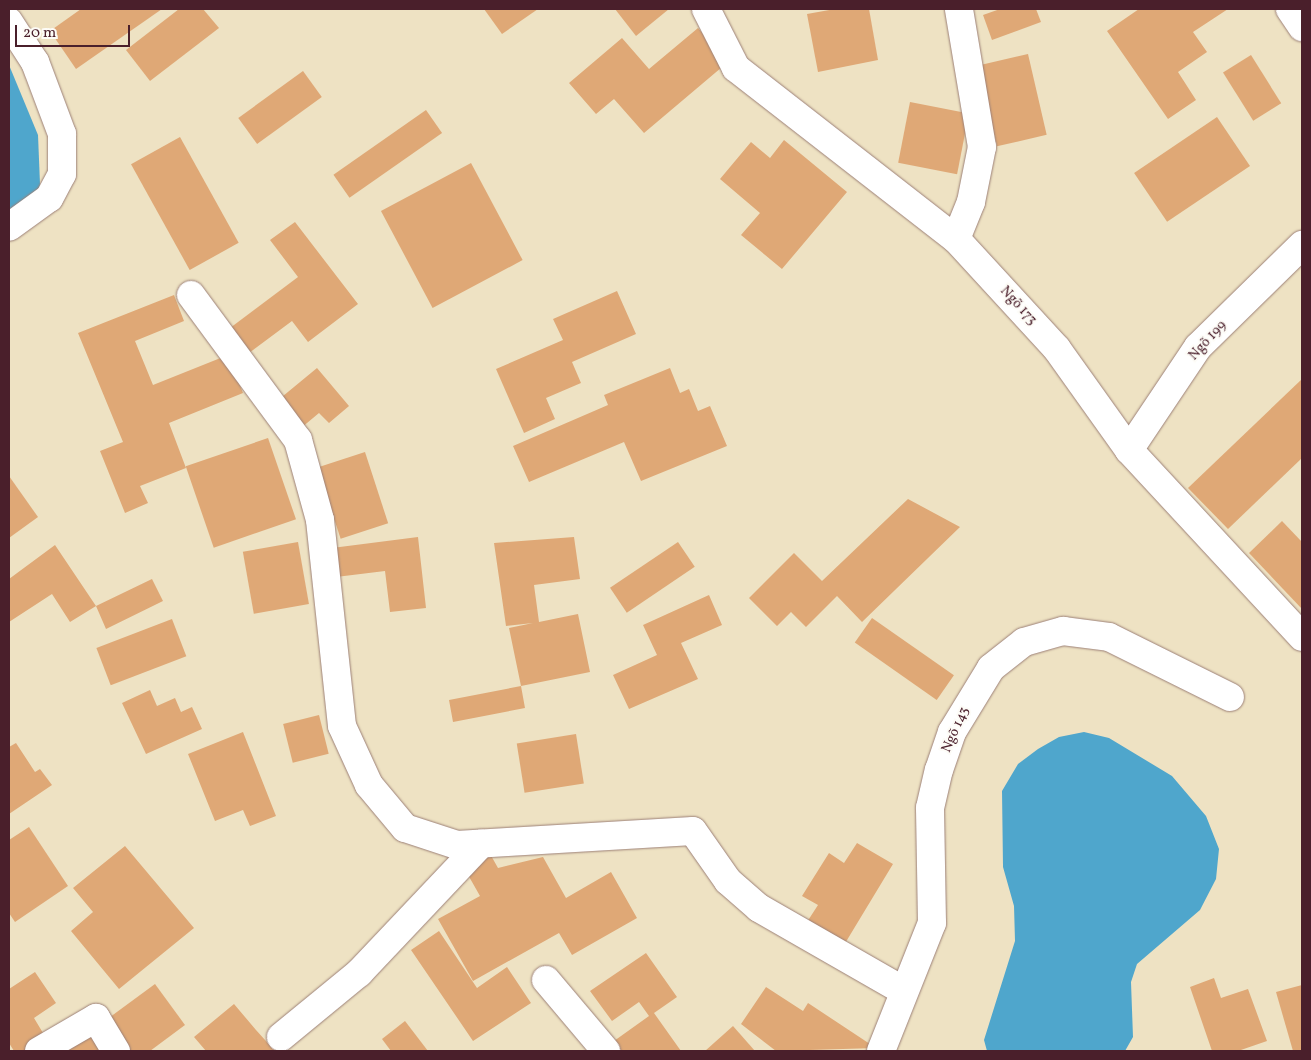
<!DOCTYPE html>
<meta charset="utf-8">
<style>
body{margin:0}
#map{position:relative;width:1311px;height:1060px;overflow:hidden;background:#eee2c3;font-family:Vollkorn,serif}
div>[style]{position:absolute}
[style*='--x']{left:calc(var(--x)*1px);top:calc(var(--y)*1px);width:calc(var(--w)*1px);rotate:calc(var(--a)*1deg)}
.water>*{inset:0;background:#4fa6cc}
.building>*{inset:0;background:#dfa876;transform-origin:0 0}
.roads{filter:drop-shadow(0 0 1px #9c8077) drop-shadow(0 0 1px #9c8077)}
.street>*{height:28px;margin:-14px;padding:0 14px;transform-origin:14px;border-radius:14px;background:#fff}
span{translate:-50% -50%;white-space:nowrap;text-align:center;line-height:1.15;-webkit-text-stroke:4px #fdfcf7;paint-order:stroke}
.street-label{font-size:14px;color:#4a1f2b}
.frame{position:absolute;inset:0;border:10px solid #4a1f2b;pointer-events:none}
.scale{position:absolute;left:15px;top:25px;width:115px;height:22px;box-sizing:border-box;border:2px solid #4a1f2b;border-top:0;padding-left:6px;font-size:15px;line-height:18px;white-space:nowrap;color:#4a1f2b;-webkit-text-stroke:4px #fdfcf7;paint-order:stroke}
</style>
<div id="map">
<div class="water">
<div style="clip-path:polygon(9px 65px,38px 135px,40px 184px,38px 195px,9px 213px)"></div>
<div style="clip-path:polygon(1084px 732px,1109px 738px,1172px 776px,1206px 816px,1219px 849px,1216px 879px,1200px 910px,1137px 964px,1131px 982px,1133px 1037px,1125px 1051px,987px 1051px,984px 1040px,1015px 941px,1014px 906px,1003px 867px,1002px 791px,1018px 764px,1038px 749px,1059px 737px)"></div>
</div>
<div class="building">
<div style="clip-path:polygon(81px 9px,162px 9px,76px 69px,50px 31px)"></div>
<div style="clip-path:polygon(179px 9px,203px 9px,219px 28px,150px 81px,126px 50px)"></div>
<div style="clip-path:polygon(484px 9px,538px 9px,502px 34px)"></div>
<div style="clip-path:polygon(615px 9px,669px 9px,636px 36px)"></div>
<div style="clip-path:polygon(835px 9px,869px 9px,878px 60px,818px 72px,807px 14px)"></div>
<div style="clip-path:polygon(1000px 9px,1036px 9px,1041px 22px,992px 40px,983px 15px)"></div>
<div style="clip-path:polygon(1139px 9px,1228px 9px,1193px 32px,1207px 52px,1178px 72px,1196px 100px,1168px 119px,1107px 31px)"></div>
<div style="clip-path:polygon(698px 28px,728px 62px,644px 133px,614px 99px,596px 114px,569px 83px,622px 38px,649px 69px)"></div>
<div style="left:1028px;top:54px;width:83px;height:51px;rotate:77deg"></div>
<div style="left:1251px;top:55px;width:57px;height:33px;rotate:58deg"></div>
<div style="left:303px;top:71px;width:32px;height:80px;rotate:54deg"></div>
<div style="left:910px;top:102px;width:60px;height:62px;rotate:11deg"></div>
<div style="left:426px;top:110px;width:28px;height:113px;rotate:55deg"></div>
<div style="left:1217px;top:117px;width:59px;height:100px;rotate:56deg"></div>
<div style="left:180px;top:137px;width:121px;height:56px;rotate:61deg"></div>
<div style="clip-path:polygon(784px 140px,847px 192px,782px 269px,741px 235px,760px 213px,720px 179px,751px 142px,770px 158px)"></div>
<div style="left:471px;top:163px;width:110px;height:102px;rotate:62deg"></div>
<div style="clip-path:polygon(295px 222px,358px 304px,308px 342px,292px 321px,245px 356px,226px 331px,298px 277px,270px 240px)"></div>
<div style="clip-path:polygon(617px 291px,636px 334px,572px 362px,581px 383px,546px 398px,555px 419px,524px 433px,496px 369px,563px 340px,553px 319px)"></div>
<div style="clip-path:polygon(174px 295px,184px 321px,135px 341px,153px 385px,228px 355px,243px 393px,169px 423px,186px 468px,140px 486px,148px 503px,125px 513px,100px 451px,123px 442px,78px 333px)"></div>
<div style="clip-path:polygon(317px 368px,349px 406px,329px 423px,319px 413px,301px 428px,277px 401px)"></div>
<div style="clip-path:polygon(670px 368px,680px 393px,689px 389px,698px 411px,710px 406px,727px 446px,641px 481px,624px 442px,529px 482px,513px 446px,608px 405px,604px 395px)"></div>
<div style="clip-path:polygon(1302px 379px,1302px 458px,1228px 529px,1188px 488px)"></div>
<div style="left:268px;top:438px;width:86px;height:87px;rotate:71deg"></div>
<div style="left:365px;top:452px;width:75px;height:50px;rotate:72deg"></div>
<div style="clip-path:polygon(9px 476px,38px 517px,9px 538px)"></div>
<div style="clip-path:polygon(908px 499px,960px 527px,862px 622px,837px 596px,806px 627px,791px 612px,777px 626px,749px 598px,794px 553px,822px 581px)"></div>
<div style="clip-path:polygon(1282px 521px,1302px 542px,1302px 609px,1249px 553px)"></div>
<div style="clip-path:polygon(418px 537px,426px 608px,390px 612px,385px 571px,336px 577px,332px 548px)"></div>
<div style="clip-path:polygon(574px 537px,580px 579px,534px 585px,539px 622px,578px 614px,590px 672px,521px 686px,525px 708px,453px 722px,449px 700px,521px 686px,509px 628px,533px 623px,506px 626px,494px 543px)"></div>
<div style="left:298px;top:542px;width:63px;height:56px;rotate:80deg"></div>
<div style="left:678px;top:542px;width:30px;height:82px;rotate:56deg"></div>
<div style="clip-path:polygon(55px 545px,96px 606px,152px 579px,163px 601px,106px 629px,96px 606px,70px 622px,52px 594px,9px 622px,9px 579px)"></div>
<div style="clip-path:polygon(709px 595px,722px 625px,681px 643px,698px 679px,629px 709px,613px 675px,657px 655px,643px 625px)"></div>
<div style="left:872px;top:618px;width:100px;height:30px;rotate:35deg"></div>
<div style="left:172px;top:619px;width:40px;height:81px;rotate:69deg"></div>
<div style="clip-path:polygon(150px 690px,157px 706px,175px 698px,181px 712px,192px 707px,202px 729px,146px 754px,122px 703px)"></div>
<div style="left:319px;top:715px;width:40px;height:37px;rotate:76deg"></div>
<div style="clip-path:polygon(243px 732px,276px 816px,250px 826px,243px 810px,215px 821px,188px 754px)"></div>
<div style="left:576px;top:734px;width:50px;height:60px;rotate:81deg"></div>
<div style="clip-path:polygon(16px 743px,35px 772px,40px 769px,52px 785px,9px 814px,9px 747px)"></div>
<div style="clip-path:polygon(29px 827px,68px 886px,15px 922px,9px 913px,9px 840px)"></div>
<div style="clip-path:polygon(857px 843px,893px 864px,844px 945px,807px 922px,818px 905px,802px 896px,829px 853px,844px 863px)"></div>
<div style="clip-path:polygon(125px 846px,194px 928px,119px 989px,71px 931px,93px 912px,73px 888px)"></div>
<div style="clip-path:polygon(489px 852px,498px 868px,543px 857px,566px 898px,611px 872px,637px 918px,572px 955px,559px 933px,473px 981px,438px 919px,480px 896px,463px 866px)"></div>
<div style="clip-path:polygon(439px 931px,477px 988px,507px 967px,531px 1003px,473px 1041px,411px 950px)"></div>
<div style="clip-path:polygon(646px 953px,677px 997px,654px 1013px,681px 1051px,621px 1051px,614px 1041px,649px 1016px,639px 1002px,612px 1021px,590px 991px)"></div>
<div style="clip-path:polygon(35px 972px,56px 1003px,34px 1018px,46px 1038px,25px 1051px,14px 1051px,9px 1043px,9px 989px)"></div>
<div style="clip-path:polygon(1214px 978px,1221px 998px,1248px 989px,1267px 1041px,1238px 1051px,1212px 1051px,1190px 987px)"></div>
<div style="clip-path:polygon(155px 984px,185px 1025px,150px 1051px,129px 1051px,106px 1020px)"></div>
<div style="clip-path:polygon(1302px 985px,1302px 1051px,1293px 1051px,1276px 992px)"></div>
<div style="clip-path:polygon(766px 987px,803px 1011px,808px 1003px,876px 1048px,776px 1051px,741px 1024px)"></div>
<div style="clip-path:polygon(234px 1004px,256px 1030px,275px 1051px,206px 1051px,194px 1037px)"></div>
<div style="clip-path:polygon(405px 1021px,428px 1051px,391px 1051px,382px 1039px)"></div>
<div style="clip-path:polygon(96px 1025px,113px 1051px,58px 1051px)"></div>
<div style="clip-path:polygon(733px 1026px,755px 1051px,705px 1051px)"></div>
</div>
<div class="roads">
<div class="street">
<div style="--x:706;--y:9;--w:66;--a:63"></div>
<div style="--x:736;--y:68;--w:279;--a:37.9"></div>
<div style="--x:956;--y:239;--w:149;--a:47.4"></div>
<div style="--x:1057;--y:349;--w:124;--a:54.5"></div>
<div style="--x:1129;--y:450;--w:255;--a:47.2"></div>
<div style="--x:1290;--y:9;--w:22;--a:56"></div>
<div style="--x:9;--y:22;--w:48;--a:57"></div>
<div style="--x:35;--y:62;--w:77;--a:69.4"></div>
<div style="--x:62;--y:134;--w:40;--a:90"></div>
<div style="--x:62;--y:174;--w:27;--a:118"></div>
<div style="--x:49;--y:198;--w:49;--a:144.1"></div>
<div style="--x:956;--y:239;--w:40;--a:-68"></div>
<div style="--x:971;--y:202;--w:56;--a:-78.7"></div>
<div style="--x:982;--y:147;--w:140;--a:-99.5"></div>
<div style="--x:191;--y:295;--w:180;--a:53.6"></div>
<div style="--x:298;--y:440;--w:83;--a:74.6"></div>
<div style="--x:320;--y:520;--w:207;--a:83.9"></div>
<div style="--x:342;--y:726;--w:65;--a:65.4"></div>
<div style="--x:369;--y:785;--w:56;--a:50.1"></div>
<div style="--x:405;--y:828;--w:55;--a:18.1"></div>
<div style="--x:457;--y:845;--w:236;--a:-3.4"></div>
<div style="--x:693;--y:831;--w:61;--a:55"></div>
<div style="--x:728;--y:881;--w:41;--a:41.1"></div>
<div style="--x:759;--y:908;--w:167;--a:29.8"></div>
<div style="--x:1129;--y:450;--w:124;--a:-56.2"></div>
<div style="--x:1198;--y:347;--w:146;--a:-44.4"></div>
<div style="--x:546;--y:980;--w:93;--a:49.8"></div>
<div style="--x:281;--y:1037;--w:101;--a:-39.4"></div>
<div style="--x:359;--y:973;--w:178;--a:-46.6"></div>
<div style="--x:39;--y:1051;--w:66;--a:-30.1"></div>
<div style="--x:96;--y:1018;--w:39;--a:59"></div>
<div style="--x:881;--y:1051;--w:138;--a:-68.3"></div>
<div style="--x:932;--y:923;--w:115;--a:-91"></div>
<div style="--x:930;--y:808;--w:39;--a:-77"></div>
<div style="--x:939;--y:770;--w:40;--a:-71.1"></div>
<div style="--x:952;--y:732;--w:75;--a:-58.6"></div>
<div style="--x:991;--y:668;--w:42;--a:-38.2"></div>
<div style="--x:1024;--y:642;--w:41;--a:-15.8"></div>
<div style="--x:1063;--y:631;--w:46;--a:7.4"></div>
<div style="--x:1109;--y:637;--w:135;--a:26.4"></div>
</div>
</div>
<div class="street-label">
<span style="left:1018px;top:306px;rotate:47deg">Ngõ 173</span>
<span style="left:1208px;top:341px;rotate:-48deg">Ngõ 199</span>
<span style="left:956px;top:730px;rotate:-66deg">Ngõ 143</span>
</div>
<div class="frame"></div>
<div class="scale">20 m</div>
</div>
